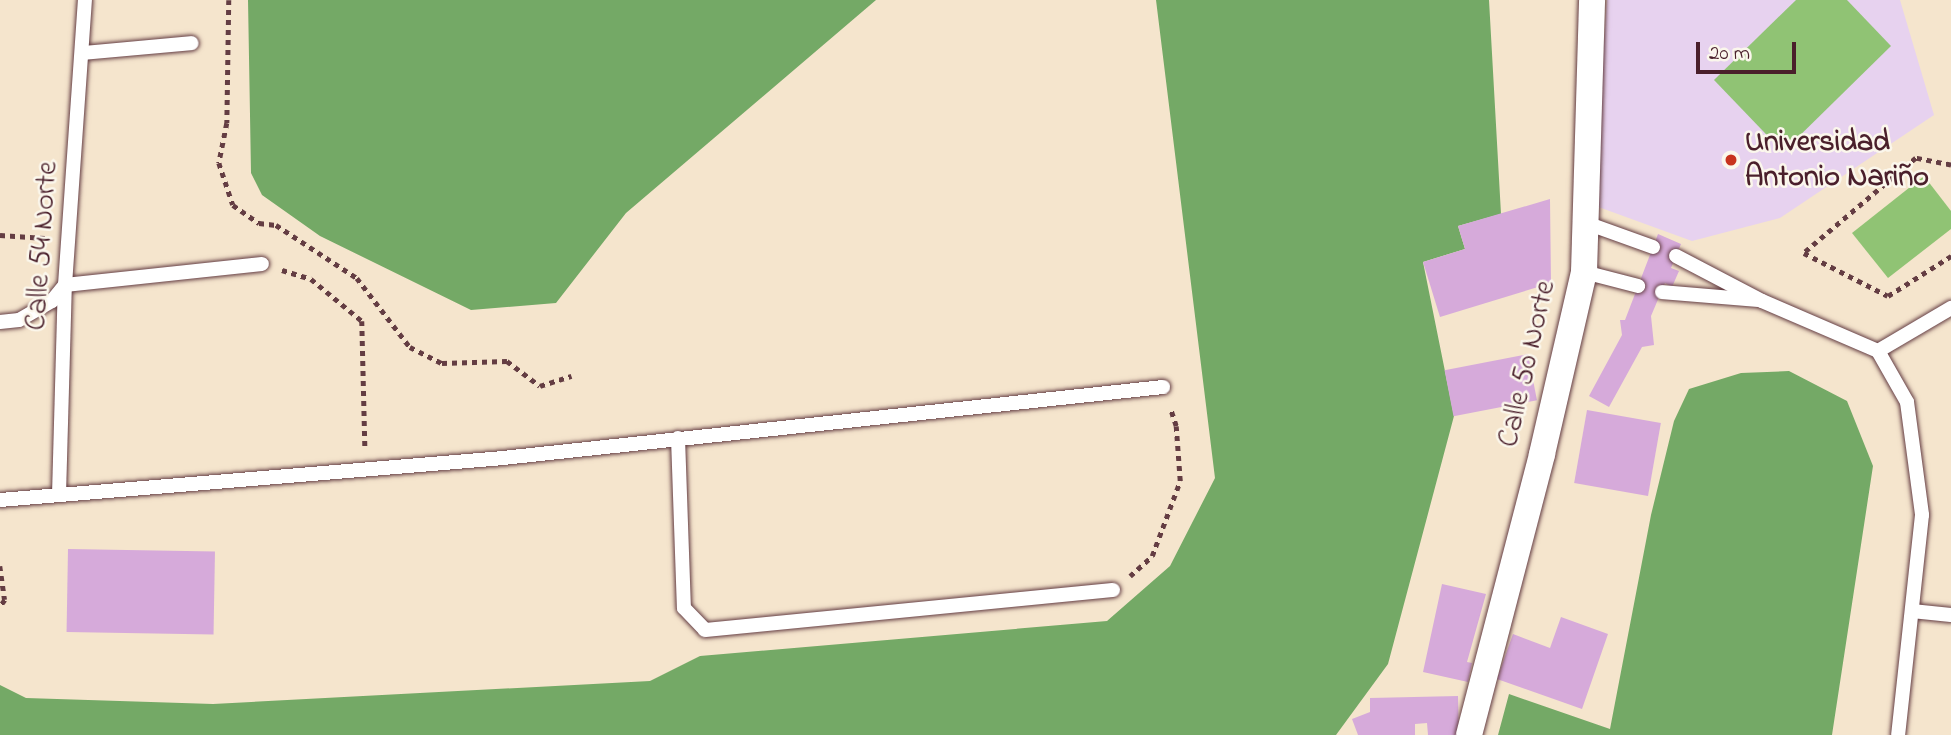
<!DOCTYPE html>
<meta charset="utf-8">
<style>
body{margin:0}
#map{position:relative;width:1951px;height:735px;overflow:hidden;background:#f5e5cd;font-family:"Indie Flower",sans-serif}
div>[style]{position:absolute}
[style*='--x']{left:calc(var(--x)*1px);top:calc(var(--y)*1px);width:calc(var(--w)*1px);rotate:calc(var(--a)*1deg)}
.built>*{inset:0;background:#e7d2ef}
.green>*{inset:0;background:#90c374}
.forest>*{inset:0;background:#74a966}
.building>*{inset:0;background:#d6aada;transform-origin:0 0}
.path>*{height:4.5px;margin-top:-2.25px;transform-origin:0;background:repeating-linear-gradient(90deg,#643d43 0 5px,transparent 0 10px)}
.roads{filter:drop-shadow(0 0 2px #643d43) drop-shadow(0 0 2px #643d43)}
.lane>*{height:14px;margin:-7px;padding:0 7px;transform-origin:7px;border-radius:7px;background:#fff}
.street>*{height:26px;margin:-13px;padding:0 13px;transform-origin:13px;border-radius:13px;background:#fff}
.dots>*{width:19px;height:19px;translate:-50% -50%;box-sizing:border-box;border:4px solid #fbf7ec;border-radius:50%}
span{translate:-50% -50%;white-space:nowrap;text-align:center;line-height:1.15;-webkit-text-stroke:5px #fbf7ec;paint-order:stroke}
.poi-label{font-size:30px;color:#4a1f2b;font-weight:700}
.left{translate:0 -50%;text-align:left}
.street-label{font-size:30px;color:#4a1f2b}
.scale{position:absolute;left:1696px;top:42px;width:100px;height:32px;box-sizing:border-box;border:4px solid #4a1f2b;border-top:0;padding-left:9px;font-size:21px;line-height:24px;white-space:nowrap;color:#4a1f2b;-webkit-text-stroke:5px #fbf7ec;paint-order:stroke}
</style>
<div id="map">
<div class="built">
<div style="clip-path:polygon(1607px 0,1900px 0,1934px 115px,1780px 218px,1692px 241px,1593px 205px)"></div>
</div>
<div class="green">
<div style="clip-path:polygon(1796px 0,1847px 0,1891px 46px,1783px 152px,1714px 80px)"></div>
<div style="clip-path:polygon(1924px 176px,1951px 211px,1951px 229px,1888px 278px,1852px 233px)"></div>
</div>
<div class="forest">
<div style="clip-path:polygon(248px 0,876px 0,626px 213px,556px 303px,471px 310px,320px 236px,262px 195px,251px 173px)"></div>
<div style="clip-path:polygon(1156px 0,1489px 0,1501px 214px,1458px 226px,1465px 249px,1423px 262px,1454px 416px,1388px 664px,1336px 735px,0 735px,0 685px,26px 698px,213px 704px,650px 681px,700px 656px,1107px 621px,1170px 566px,1215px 478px)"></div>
<div style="clip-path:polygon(1789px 371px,1847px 401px,1873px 466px,1832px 735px,1498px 735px,1509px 694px,1610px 729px,1651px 515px,1674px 421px,1689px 389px,1741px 373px)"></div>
</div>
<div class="building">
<div style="clip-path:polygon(1550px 199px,1551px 283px,1440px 317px,1423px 262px,1465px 249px,1458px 226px)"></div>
<div style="clip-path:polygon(1658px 234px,1681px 244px,1671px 268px,1679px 271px,1672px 287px,1665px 283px,1651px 316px,1654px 345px,1642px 347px,1609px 407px,1589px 396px,1622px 335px,1620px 320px,1625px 320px)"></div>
<div style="left:1528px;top:354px;width:47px;height:85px;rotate:79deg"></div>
<div style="left:1587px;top:410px;width:75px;height:74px;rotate:10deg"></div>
<div style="left:68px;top:549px;width:147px;height:83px;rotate:1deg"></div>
<div style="clip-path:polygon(1442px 584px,1486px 594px,1467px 662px,1472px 663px,1468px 682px,1423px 672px)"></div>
<div style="clip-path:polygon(1561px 617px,1608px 634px,1582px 709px,1497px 679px,1513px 634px,1550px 648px)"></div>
<div style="clip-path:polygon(1458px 696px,1459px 735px,1428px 735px,1427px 723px,1415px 724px,1415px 735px,1358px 735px,1352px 719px,1370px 712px,1370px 698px)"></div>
</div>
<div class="path">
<div style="--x:229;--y:0;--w:123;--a:90.9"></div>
<div style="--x:227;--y:123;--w:41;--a:101.3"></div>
<div style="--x:219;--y:163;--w:44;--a:71.6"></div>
<div style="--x:233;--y:205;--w:32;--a:35"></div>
<div style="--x:259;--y:223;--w:17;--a:7"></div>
<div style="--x:276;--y:225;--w:97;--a:33.2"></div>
<div style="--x:357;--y:278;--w:87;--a:52.5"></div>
<div style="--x:410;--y:347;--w:36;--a:27"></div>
<div style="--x:442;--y:363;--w:65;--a:-1.8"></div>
<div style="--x:507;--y:361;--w:41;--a:37.1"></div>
<div style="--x:540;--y:386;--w:33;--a:-18"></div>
<div style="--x:1951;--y:165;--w:36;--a:-169"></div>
<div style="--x:1916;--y:158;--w:147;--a:139.7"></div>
<div style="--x:1804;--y:253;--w:94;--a:27.1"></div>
<div style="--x:1888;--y:296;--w:75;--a:-32.4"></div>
<div style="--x:0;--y:235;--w:45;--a:3.8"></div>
<div style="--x:282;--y:270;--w:30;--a:17"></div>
<div style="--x:311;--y:279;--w:66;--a:39.5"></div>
<div style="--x:362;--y:321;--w:126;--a:88.6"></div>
<div style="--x:0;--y:566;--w:34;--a:82"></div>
<div style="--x:5;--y:600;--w:9;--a:126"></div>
<div style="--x:1130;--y:576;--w:30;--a:-42"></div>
<div style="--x:1152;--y:556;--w:80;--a:-69.5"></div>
<div style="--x:1180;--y:481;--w:55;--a:-94.2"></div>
<div style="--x:1176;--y:426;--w:19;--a:-108"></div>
</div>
<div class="roads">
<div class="lane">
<div style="--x:83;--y:53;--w:109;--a:-5.2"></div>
<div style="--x:1589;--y:224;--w:68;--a:19.8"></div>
<div style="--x:1676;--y:256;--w:97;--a:27.6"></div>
<div style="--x:1762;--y:301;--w:126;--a:23.3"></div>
<div style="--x:1878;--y:351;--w:59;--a:60.4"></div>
<div style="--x:1907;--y:402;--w:114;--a:82.4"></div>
<div style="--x:1922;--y:515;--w:221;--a:96.2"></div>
<div style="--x:1584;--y:272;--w:56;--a:14.5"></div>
<div style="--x:1662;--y:292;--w:96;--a:4.8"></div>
<div style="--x:0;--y:322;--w:19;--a:-6"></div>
<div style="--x:19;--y:320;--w:38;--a:-30"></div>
<div style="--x:52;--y:301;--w:21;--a:-51"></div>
<div style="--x:65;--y:285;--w:198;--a:-6.1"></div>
<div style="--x:1878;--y:351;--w:85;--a:-30.5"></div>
<div style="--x:678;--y:438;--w:170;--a:88"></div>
<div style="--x:684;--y:608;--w:30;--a:46"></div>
<div style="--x:705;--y:630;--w:410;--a:-5.6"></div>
<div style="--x:59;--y:495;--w:210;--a:-88.4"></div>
<div style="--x:65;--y:285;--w:286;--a:-86"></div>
<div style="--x:0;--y:500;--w:505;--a:-4.77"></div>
<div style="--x:503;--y:458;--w:664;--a:-6.14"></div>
<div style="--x:1912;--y:611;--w:39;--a:6"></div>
</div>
<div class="street">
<div style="--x:1469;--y:735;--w:290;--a:-75.4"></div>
<div style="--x:1542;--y:454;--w:187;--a:-77"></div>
<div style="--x:1584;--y:272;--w:272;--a:-88.3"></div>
</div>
</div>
<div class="dots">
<div style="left:1731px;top:160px;background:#c8321e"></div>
</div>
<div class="poi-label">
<span class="left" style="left:1745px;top:160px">Universidad<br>Antonio Nariño</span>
</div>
<div class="street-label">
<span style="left:43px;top:246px;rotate:-86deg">Calle 54 Norte</span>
<span style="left:1528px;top:364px;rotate:-77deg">Calle 50 Norte</span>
</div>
<div class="scale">20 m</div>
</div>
